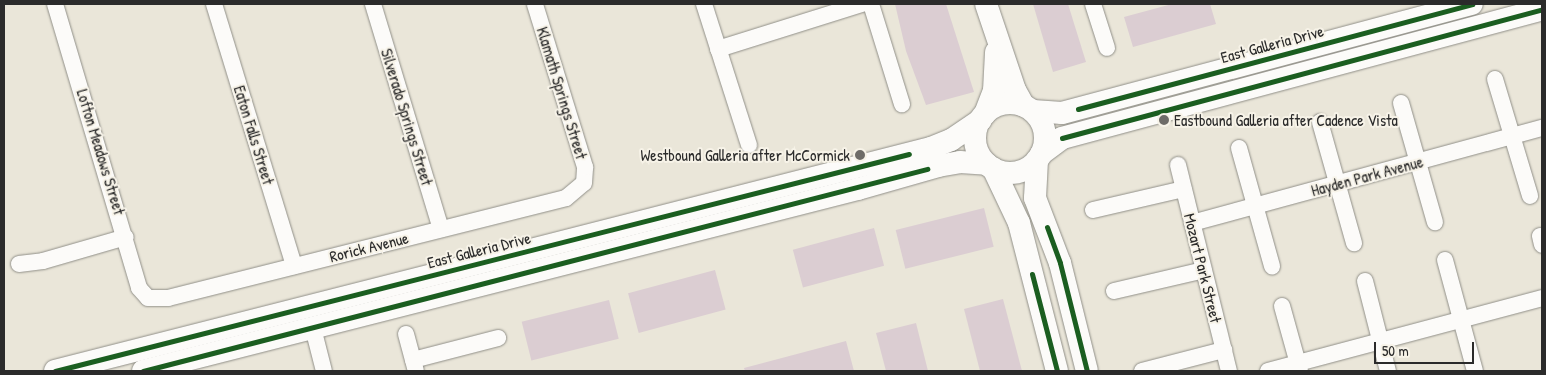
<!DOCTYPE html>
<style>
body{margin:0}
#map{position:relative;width:1546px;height:375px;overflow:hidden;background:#eae6d9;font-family:"Patrick Hand",sans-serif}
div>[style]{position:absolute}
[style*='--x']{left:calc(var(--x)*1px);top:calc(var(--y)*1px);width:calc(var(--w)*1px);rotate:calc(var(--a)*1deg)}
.building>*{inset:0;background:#dbcdd2;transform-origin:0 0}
.roads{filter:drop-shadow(0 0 1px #908f88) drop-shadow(0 0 1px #908f88)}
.street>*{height:16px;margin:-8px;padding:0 8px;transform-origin:8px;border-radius:8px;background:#fcfbf9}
.secondary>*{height:22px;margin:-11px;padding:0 11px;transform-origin:11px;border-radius:11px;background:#fcfbf9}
.secondary>.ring{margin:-11px;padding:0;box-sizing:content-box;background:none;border:22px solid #fcfbf9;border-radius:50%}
.cycleway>*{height:5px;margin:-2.5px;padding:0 2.5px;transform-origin:2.5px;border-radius:2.5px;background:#1b5e20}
.dots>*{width:14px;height:14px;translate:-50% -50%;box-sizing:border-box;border:2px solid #f7f3e8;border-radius:50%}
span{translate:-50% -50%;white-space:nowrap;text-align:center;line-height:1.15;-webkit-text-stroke:4px #f7f3e8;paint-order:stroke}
.street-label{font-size:16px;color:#2b2b2b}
.poi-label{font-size:16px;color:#2b2b2b}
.left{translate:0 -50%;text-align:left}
.right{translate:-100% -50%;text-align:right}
.frame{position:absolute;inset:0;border:5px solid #2b2b2b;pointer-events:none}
.scale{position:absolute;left:1374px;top:342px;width:100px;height:22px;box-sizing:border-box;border:2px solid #2b2b2b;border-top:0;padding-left:6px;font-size:15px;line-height:18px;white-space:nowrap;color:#2b2b2b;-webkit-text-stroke:4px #f7f3e8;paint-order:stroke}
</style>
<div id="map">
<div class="building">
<div style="clip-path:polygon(895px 4px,946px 4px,974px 92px,926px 105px,906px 51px)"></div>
<div style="clip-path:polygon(1033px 4px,1068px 4px,1086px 62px,1053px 72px)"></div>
<div style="clip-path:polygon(1172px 4px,1210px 4px,1216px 24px,1133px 47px,1124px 17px)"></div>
<div style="left:984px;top:208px;width:40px;height:91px;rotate:76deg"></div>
<div style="left:874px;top:228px;width:39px;height:84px;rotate:75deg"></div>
<div style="left:715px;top:270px;width:41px;height:90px;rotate:75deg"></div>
<div style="clip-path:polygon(1003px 299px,1022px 371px,980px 371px,964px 309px)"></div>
<div style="left:609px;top:300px;width:40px;height:90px;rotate:76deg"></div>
<div style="clip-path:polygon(916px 323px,928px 371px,886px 371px,876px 333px)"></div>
<div style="clip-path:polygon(846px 341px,854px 371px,745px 371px,744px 368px)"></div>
</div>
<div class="roads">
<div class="street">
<div style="--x:55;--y:4;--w:296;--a:73.5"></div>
<div style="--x:139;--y:288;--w:13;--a:48"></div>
<div style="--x:148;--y:298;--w:20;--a:0"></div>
<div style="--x:168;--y:298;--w:410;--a:-14.1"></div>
<div style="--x:566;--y:198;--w:23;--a:-40"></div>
<div style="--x:584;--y:183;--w:16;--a:-86"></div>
<div style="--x:585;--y:167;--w:170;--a:-107.1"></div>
<div style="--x:214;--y:4;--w:274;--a:73"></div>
<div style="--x:373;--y:4;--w:235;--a:73.2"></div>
<div style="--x:704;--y:4;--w:148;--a:72.3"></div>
<div style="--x:871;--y:4;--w:105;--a:72.8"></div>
<div style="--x:1093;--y:4;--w:46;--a:72.3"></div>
<div style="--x:718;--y:49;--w:151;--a:-17.4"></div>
<div style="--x:1495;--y:79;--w:122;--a:73.3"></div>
<div style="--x:1401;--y:103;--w:124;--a:74.1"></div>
<div style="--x:1320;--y:122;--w:126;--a:74.3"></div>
<div style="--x:1239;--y:148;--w:123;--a:74.4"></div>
<div style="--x:1178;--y:165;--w:212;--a:76.1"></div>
<div style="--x:1093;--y:210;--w:93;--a:-13"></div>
<div style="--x:1192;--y:223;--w:363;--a:-15.2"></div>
<div style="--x:1540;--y:236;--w:9;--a:77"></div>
<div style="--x:1445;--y:260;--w:115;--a:74.9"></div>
<div style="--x:19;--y:264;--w:24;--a:-7"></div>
<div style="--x:43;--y:261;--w:86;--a:-16.1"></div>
<div style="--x:1365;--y:281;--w:93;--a:75.7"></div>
<div style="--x:1114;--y:291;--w:92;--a:-13.1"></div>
<div style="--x:1282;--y:306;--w:67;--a:74.5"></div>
<div style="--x:313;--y:328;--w:44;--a:75.7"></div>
<div style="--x:406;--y:334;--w:38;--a:75"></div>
<div style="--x:413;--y:360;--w:88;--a:-14.5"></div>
<div style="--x:1142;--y:371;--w:85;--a:-14.4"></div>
<div style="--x:1268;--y:371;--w:284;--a:-14.9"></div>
</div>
<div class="secondary">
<div style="--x:986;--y:4;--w:91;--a:71.4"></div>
<div style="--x:1015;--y:90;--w:18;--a:61"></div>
<div class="ring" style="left:975px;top:103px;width:48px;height:48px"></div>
<div style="--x:1033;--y:111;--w:29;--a:4"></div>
<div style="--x:1062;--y:113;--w:424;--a:-14.9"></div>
<div style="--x:985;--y:114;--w:25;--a:-69"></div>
<div style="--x:994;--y:91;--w:39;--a:-87"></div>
<div style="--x:1041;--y:154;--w:26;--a:-37"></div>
<div style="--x:1062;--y:138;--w:497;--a:-15"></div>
<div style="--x:1037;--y:160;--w:38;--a:93"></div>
<div style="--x:1035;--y:198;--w:70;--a:69"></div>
<div style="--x:1060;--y:263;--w:111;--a:76"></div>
<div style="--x:993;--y:168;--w:61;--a:64.7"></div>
<div style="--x:1019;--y:223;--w:153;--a:75.6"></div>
<div style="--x:55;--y:371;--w:904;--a:-14.28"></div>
<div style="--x:931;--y:148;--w:22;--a:-22"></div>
<div style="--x:951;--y:140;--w:36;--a:-34"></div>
<div style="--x:143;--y:371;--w:738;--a:-14.28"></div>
<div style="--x:858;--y:189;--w:83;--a:-16"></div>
<div style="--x:938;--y:166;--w:22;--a:-10"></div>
<div style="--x:960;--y:162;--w:27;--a:4"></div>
</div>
</div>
<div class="cycleway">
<div style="--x:1078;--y:109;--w:408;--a:-14.9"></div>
<div style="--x:1062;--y:138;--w:497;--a:-15"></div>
<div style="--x:1047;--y:227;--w:38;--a:70"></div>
<div style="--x:1060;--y:263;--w:111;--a:76"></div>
<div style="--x:1032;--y:274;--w:100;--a:75.5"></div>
<div style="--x:55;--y:371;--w:881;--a:-14.26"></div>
<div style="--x:143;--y:371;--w:810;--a:-14.45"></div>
</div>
<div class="dots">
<div style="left:1164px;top:120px;background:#6e6c68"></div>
<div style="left:860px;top:155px;background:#6e6c68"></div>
</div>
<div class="street-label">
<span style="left:1272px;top:44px;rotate:-15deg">East Galleria Drive</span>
<span style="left:562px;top:93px;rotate:73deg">Klamath Springs Street</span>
<span style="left:407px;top:117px;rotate:73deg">Silverado Springs Street</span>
<span style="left:254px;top:135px;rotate:73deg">Eaton Falls Street</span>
<span style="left:101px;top:152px;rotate:73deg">Lofton Meadows Street</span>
<span style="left:1367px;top:176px;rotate:-15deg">Hayden Park Avenue</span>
<span style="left:369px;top:247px;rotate:-14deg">Rorick Avenue</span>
<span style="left:479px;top:250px;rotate:-14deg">East Galleria Drive</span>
<span style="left:1203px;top:268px;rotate:76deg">Mozart Park Street</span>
</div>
<div class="poi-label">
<span class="left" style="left:1174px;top:120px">Eastbound Galleria after Cadence Vista</span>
<span class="right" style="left:850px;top:155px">Westbound Galleria after McCormick</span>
</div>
<div class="frame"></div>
<div class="scale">50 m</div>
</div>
